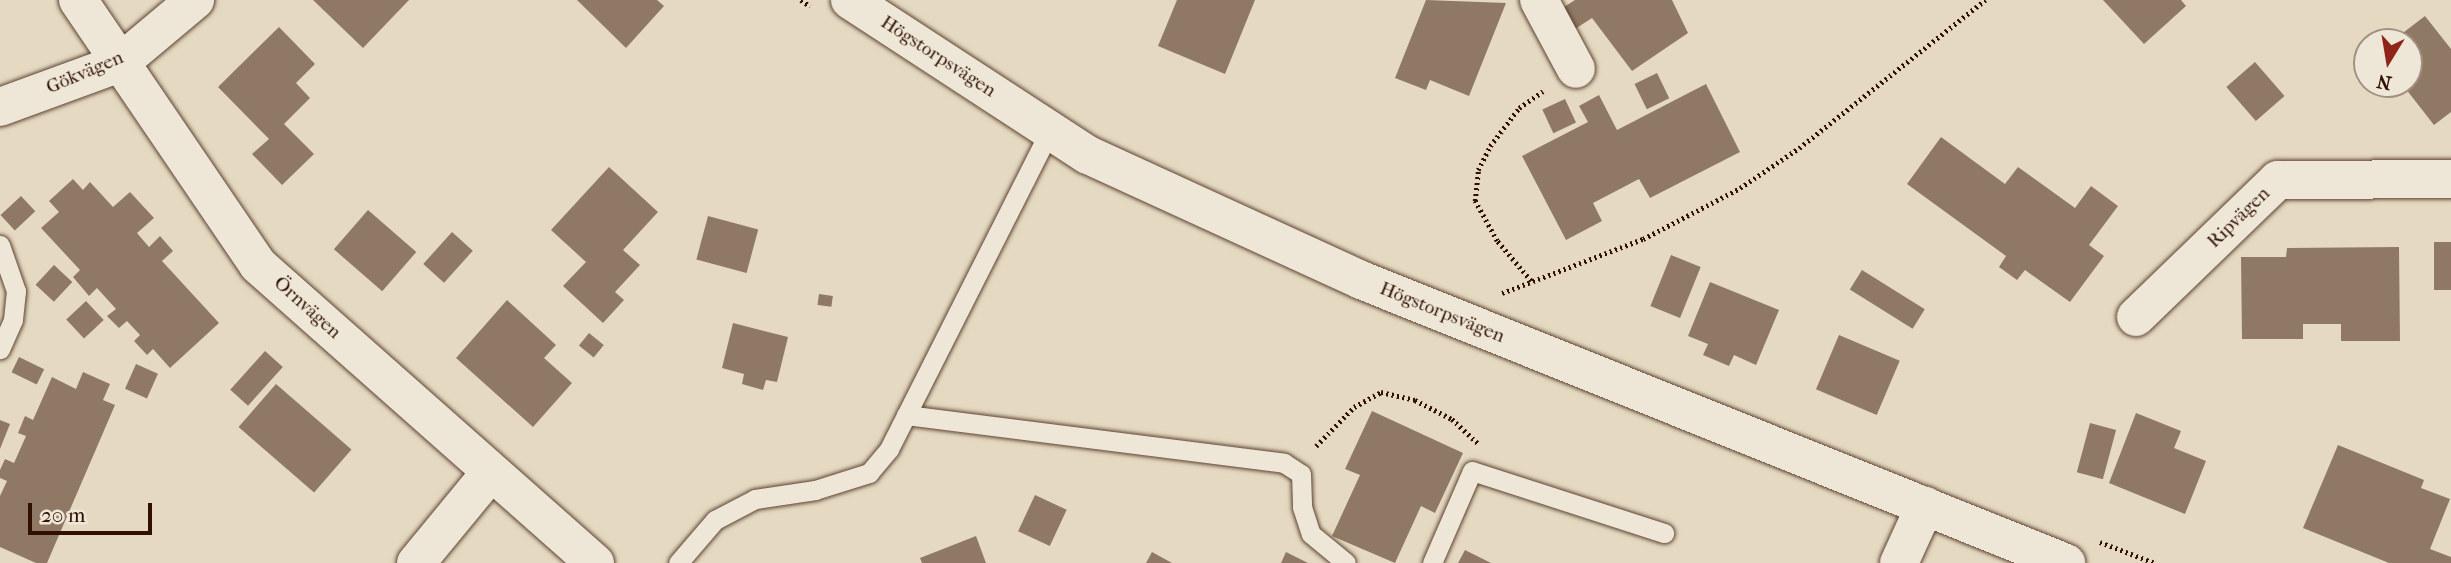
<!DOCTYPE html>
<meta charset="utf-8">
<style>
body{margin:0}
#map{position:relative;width:2451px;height:563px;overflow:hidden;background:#e5dac1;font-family:"IM FELL French Canon",serif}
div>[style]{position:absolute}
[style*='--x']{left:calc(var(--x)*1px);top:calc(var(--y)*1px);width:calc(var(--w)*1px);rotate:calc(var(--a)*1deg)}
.building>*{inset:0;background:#8f7965;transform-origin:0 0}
.path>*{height:4.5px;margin-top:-2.25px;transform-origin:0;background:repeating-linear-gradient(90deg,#311002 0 2px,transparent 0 5.5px)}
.roads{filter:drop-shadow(0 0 2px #5e4232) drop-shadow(0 0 2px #5e4232)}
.lane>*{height:19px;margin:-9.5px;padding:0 9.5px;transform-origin:9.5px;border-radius:9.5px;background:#eee7d7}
.street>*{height:38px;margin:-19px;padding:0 19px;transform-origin:19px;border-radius:19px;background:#eee7d7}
.secondary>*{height:38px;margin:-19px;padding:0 19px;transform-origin:19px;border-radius:19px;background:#eee7d7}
span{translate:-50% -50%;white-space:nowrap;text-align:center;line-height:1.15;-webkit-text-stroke:5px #eee7d7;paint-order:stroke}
.street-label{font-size:19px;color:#311002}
.north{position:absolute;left:2353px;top:28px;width:70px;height:70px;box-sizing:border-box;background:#eee7d7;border:2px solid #a29182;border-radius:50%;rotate:191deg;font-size:19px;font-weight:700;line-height:28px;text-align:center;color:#311002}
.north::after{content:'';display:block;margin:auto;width:24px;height:32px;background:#8f2418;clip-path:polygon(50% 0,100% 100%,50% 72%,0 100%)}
.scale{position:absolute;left:28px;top:503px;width:124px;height:32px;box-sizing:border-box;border:4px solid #311002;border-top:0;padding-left:9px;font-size:21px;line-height:24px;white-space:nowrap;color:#311002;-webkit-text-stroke:5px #eee7d7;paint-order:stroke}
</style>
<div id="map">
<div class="building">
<div style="clip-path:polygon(313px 0,409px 0,363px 48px)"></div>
<div style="clip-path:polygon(577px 0,657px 0,664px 6px,626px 48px)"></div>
<div style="clip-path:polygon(1177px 0,1255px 0,1225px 74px,1158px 46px)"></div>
<div style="clip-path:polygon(1426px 0,1506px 3px,1469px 96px,1430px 80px,1426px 90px,1395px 78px)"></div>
<div style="clip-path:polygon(1575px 0,1672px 0,1688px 33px,1632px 71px,1592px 18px,1575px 29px,1561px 9px)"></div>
<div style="clip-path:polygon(2103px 0,2181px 0,2186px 6px,2144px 44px)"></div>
<div style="clip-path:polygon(2425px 16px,2451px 49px,2451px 112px,2434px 125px,2402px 84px,2409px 84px,2409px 42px,2391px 42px)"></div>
<div style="clip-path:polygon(279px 27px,315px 64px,296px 83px,310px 98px,284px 124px,314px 154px,282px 185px,252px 154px,269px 139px,218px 87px)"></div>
<div style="left:2255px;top:62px;width:45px;height:38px;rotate:49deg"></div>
<div style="left:1657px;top:73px;width:28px;height:25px;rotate:64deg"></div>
<div style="clip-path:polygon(1706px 84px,1740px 152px,1650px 198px,1639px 179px,1593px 203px,1602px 221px,1566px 240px,1522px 156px,1588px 122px,1579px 106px,1599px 95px,1617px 130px)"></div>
<div style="left:1565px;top:99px;width:26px;height:25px;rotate:65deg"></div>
<div style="clip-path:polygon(1941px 137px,2005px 184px,2018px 167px,2075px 208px,2091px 186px,2118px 206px,2089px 245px,2104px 256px,2070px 302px,2025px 270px,2017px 280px,1999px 267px,2006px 256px,1907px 184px)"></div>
<div style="clip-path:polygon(609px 167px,658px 212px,623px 250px,640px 265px,615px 292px,624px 300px,603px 323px,563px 286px,586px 262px,551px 230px)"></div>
<div style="clip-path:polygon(73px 179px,83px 190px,90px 182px,113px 207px,130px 192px,154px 218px,137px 233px,149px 247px,160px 236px,173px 251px,162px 261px,219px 323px,170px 368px,153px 349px,147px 355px,134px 341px,140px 335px,127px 321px,119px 328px,107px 316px,116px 309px,97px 288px,89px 296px,73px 277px,80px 270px,41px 228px,59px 212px,49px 201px)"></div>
<div style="left:21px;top:196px;width:21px;height:28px;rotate:47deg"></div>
<div style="left:368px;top:210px;width:64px;height:52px;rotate:41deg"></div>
<div style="left:708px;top:216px;width:52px;height:45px;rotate:15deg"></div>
<div style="left:452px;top:232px;width:28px;height:43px;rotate:42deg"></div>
<div style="left:2451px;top:242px;width:48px;height:17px;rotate:90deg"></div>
<div style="clip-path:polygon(2399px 247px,2400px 341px,2341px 341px,2341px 324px,2303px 324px,2303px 339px,2242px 339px,2241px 257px,2286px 257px,2287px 248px)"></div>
<div style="left:1671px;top:255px;width:32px;height:55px;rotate:22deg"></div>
<div style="left:54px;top:265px;width:25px;height:27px;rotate:43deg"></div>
<div style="left:1862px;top:270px;width:74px;height:23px;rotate:32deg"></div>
<div style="clip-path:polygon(1710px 282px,1779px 310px,1756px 365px,1734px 355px,1729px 366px,1703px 355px,1708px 344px,1688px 336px)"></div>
<div style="left:819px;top:294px;width:14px;height:11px;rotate:8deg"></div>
<div style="clip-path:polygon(507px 300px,556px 345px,544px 358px,572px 383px,533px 427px,456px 358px)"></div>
<div style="left:86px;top:301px;width:26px;height:27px;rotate:47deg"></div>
<div style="clip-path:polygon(733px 323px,788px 337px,777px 382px,766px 380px,763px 390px,742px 384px,744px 374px,722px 368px)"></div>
<div style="left:589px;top:333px;width:19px;height:16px;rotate:39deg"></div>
<div style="left:1839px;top:335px;width:66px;height:59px;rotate:23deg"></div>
<div style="left:265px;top:351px;width:24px;height:52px;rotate:42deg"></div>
<div style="left:19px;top:357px;width:28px;height:17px;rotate:26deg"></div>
<div style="left:136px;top:364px;width:24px;height:27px;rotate:24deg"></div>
<div style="clip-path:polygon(83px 372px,110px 384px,103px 400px,115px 405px,47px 563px,36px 563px,0 547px,0 496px,7px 481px,0 478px,0 470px,5px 459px,14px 463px,26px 436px,18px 433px,25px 416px,33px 420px,52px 377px,76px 389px)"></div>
<div style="left:276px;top:384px;width:100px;height:57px;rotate:41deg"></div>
<div style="clip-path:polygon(1372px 411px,1463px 453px,1435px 513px,1421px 506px,1395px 563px,1332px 536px,1360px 475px,1345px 469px)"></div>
<div style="clip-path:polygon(2136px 413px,2181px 431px,2174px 448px,2206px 461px,2185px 514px,2109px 483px)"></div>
<div style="clip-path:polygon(0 420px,10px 424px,0 449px)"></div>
<div style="left:2090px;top:423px;width:27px;height:51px;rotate:15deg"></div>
<div style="clip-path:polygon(2338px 445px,2424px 480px,2421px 488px,2450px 499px,2430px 549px,2451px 557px,2451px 563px,2389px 563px,2303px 528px)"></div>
<div style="left:1035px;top:495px;width:35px;height:40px;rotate:25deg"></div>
<div style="clip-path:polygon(976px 536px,986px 563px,922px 563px,920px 558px)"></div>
<div style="clip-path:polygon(1465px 550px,1491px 563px,1458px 563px)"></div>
<div style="clip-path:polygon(1152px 552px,1172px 563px,1146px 563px)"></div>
<div style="clip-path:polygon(1286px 552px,1308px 563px,1281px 563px)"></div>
</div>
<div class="path">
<div style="--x:801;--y:0;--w:11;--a:34"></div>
<div style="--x:1531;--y:281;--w:52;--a:-130.4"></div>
<div style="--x:1497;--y:241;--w:46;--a:-118.8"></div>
<div style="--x:1475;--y:201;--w:31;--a:-84"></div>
<div style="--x:1478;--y:170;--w:27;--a:-63"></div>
<div style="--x:1490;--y:146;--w:48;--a:-52.7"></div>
<div style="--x:1519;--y:108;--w:29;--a:-35"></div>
<div style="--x:1502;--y:293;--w:151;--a:-21"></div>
<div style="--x:1643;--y:239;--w:110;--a:-27.7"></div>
<div style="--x:1740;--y:188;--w:71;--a:-34.1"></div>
<div style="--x:1799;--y:148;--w:238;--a:-38.5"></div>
<div style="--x:1316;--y:446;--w:54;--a:-45.7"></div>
<div style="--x:1354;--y:407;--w:31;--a:-29"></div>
<div style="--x:1381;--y:392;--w:35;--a:13"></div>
<div style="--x:1415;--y:400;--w:42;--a:27.2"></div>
<div style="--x:1452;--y:419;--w:35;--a:43"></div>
<div style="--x:2100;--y:542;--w:59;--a:20.9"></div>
</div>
<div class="roads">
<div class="lane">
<div style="--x:0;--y:245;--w:49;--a:70.8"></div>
<div style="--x:16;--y:291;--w:29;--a:96"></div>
<div style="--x:13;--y:320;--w:32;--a:114"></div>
<div style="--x:906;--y:415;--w:381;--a:7.2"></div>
<div style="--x:1284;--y:463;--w:20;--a:33"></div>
<div style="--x:1301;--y:474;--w:33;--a:88"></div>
<div style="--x:1302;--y:507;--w:28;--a:72"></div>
<div style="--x:1311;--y:534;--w:45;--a:39.6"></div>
<div style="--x:678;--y:563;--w:57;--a:-49.3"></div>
<div style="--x:715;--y:520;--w:45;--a:-27.7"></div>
<div style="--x:755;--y:499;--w:61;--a:-8.5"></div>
<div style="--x:815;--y:490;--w:57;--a:-17.5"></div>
<div style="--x:869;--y:473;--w:31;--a:-50"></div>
<div style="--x:889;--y:449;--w:357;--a:-63.2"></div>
<div style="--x:1432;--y:563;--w:100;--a:-66.5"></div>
<div style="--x:1472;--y:471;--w:202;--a:17.9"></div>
</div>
<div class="street">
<div style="--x:78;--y:0;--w:320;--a:55.8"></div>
<div style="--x:258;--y:265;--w:450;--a:41.5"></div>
<div style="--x:1539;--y:0;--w:78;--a:61.8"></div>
<div style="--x:0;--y:107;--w:128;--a:-20.1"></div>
<div style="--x:120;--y:63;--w:98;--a:-40"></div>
<div style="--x:2136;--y:317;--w:197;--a:-44"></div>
<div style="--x:2278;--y:180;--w:173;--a:-0.3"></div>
<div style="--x:416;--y:563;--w:118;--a:-50.5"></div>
<div style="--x:1899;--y:563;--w:63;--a:-65.5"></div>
</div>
<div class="secondary">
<div style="--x:850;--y:0;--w:284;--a:33.1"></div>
<div style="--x:1088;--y:155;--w:300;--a:24.6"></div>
<div style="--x:1361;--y:280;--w:760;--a:21.87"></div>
</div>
</div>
<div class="street-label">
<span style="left:938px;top:57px;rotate:33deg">Högstorpsvägen</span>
<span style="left:85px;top:73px;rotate:-23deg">Gökvägen</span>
<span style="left:2239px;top:218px;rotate:-44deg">Ripvägen</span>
<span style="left:307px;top:308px;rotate:42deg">Örnvägen</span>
<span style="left:1442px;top:313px;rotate:22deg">Högstorpsvägen</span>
</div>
<div class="north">N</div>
<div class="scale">20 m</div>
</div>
